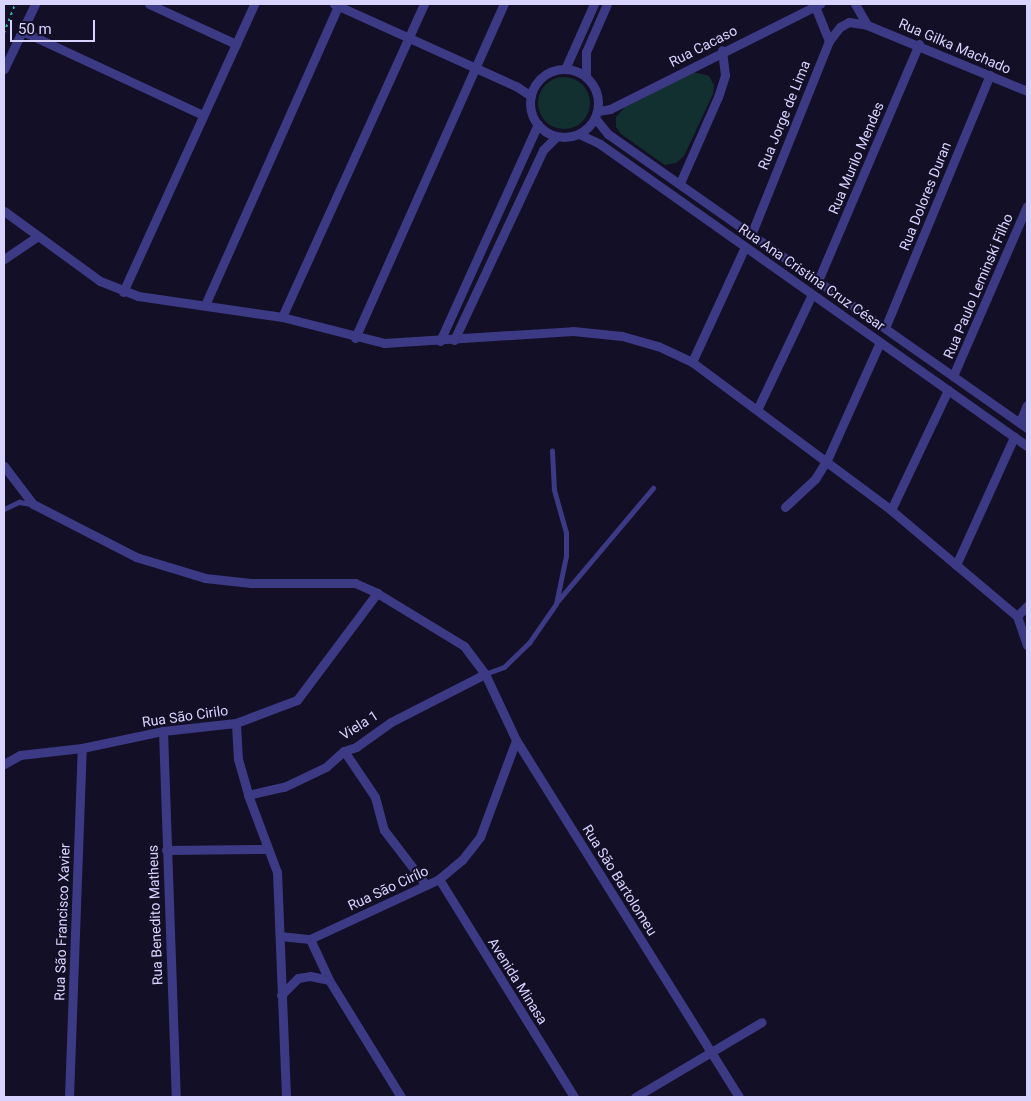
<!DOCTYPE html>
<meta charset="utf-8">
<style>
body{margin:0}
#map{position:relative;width:1031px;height:1101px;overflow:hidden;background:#130f26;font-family:Roboto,sans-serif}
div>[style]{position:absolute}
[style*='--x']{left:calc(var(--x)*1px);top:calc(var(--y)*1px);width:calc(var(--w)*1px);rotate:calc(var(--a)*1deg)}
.green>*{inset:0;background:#12302f}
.round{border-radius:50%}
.path>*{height:2px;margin-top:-1px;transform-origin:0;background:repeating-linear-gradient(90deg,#2fb8b0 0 2.5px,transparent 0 6.5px)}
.lane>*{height:4.5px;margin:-2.25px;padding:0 2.25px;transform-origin:2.25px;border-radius:2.25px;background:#3d3a85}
.street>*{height:9px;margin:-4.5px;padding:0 4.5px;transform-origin:4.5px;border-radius:4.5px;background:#3d3a85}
.street>.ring{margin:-4.5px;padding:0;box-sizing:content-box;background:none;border:9px solid #3d3a85;border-radius:50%}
span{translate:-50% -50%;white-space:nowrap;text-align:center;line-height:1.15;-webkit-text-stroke:4px #130f26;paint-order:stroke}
.street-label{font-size:14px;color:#d9d4ff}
.frame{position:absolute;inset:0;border:5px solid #d9d4ff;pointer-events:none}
.scale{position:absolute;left:10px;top:20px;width:85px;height:22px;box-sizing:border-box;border:2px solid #d9d4ff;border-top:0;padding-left:6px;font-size:15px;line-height:18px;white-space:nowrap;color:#d9d4ff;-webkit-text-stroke:4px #130f26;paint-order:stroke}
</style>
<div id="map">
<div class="green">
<div style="clip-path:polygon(693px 72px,709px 76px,714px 85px,713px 94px,684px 156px,676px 163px,665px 165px,621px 134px,616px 127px,616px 117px,625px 107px)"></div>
<div class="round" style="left:538px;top:77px;width:52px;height:52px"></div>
</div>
<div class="path">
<div style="--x:4;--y:33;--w:31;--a:-69"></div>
</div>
<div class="lane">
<div style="--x:4;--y:509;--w:17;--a:-25"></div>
<div style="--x:19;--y:502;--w:12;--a:9"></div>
<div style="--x:557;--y:602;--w:149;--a:-49.9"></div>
<div style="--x:485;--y:674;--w:20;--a:-20"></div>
<div style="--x:504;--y:667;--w:35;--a:-44"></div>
<div style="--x:529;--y:643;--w:47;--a:-55.3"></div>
<div style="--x:556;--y:604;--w:49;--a:-78.2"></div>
<div style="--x:566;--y:556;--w:23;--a:-90"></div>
<div style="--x:566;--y:533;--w:45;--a:-105.6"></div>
<div style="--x:554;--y:490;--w:39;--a:-93"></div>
</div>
<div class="street">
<div style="--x:149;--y:4;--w:96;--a:24.7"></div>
<div style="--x:334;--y:4;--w:200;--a:24.3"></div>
<div style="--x:516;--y:86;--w:18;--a:34"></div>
<div style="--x:855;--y:4;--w:24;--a:60"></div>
<div style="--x:867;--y:25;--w:173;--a:22.4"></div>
<div style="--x:22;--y:31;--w:200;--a:24.9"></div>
<div style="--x:829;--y:41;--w:18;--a:-52"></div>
<div style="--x:840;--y:27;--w:10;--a:-29"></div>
<div style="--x:849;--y:22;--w:18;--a:9"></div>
<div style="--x:4;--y:69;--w:72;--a:-64.5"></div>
<div style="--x:565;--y:69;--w:71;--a:-66"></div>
<div class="ring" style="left:530px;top:69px;width:59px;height:59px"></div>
<div style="--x:586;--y:77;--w:25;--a:-90"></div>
<div style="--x:586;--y:52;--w:52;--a:-66.4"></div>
<div style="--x:598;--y:111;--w:12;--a:-9"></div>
<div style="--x:610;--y:109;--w:235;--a:-26.6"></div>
<div style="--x:595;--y:118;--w:21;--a:51"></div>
<div style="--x:608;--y:134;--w:512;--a:35.06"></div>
<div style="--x:579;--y:134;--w:23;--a:25"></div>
<div style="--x:600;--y:144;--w:523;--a:35.27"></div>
<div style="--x:680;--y:183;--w:94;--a:-66.2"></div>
<div style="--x:718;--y:97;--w:23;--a:-72"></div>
<div style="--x:725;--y:75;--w:25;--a:-97"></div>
<div style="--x:4;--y:211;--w:119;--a:36.1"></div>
<div style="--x:100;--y:281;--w:41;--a:21.5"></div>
<div style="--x:138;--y:296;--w:146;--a:8.3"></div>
<div style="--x:282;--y:317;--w:105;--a:14.3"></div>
<div style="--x:384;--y:343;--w:189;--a:-3.6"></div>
<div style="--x:573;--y:331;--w:49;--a:5.8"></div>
<div style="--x:622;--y:336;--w:37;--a:16"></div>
<div style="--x:658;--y:346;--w:38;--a:25"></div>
<div style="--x:692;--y:362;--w:248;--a:36.6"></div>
<div style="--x:891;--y:510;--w:165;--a:40.1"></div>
<div style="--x:1017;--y:616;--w:31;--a:71"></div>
<div style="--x:751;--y:235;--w:209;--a:-68.1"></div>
<div style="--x:829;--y:41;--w:38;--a:-112"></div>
<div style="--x:4;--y:259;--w:41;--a:-34.1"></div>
<div style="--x:817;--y:283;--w:260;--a:-66.9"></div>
<div style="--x:123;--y:292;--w:316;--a:-65.5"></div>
<div style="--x:205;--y:305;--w:329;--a:-66"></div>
<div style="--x:282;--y:317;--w:344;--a:-65.6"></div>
<div style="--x:885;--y:328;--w:274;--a:-67.5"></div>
<div style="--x:355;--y:338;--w:366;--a:-66"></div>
<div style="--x:454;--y:340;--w:210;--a:-64.9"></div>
<div style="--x:543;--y:150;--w:18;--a:-45"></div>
<div style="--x:440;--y:341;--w:238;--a:-65.7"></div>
<div style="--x:692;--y:362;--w:127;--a:-65.3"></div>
<div style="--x:953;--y:376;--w:185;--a:-66.5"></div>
<div style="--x:757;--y:410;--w:128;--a:-64.6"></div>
<div style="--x:1020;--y:422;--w:18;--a:-68"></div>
<div style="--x:4;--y:466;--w:48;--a:52.7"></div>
<div style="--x:33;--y:504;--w:116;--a:27.2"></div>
<div style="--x:136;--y:557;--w:72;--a:16.9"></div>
<div style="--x:205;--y:578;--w:46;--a:6.2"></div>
<div style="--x:251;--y:583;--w:104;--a:0"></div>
<div style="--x:355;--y:583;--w:24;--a:24"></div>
<div style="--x:377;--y:593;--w:102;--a:31.3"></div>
<div style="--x:464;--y:646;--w:35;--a:53"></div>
<div style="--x:485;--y:674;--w:73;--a:64.8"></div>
<div style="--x:516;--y:740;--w:421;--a:58"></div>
<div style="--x:785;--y:507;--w:41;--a:-43"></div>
<div style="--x:815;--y:479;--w:22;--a:-58"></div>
<div style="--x:827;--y:460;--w:129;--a:-65.8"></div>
<div style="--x:891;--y:510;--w:133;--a:-64.6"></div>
<div style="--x:956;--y:565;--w:141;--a:-65.6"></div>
<div style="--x:1017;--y:616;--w:14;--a:-45"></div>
<div style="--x:236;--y:723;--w:36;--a:87"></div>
<div style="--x:238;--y:759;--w:37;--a:74"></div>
<div style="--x:248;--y:795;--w:82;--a:69.4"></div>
<div style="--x:277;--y:872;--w:225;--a:87.7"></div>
<div style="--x:163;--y:731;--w:366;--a:88"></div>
<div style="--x:344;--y:751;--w:55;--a:56"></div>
<div style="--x:375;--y:797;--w:34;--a:75"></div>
<div style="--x:384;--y:830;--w:69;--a:52.6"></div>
<div style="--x:4;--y:764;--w:18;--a:-29"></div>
<div style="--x:20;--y:755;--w:62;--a:-6.4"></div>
<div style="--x:82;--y:748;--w:83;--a:-11.9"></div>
<div style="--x:163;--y:731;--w:73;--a:-6.3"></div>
<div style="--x:236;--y:723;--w:65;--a:-20.7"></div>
<div style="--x:297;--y:700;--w:134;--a:-53.2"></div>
<div style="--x:248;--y:795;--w:37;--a:-13"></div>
<div style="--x:284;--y:787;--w:47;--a:-25.5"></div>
<div style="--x:326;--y:767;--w:24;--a:-42"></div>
<div style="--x:344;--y:751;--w:13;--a:-18"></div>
<div style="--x:356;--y:747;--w:43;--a:-35.5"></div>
<div style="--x:391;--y:722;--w:106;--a:-27.1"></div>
<div style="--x:166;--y:850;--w:101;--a:-0.6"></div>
<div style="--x:439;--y:879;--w:256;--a:58.2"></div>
<div style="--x:280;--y:936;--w:30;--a:6"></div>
<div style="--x:310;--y:939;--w:142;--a:-24.9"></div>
<div style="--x:439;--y:879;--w:30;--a:-40"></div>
<div style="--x:462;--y:860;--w:29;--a:-52"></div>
<div style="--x:480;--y:837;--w:103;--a:-69.6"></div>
<div style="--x:310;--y:939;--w:45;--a:65.1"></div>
<div style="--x:329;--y:980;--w:137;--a:58.4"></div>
<div style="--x:281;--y:995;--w:24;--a:-45"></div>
<div style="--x:298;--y:978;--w:12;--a:-9"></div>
<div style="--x:310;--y:976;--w:19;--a:12"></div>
<div style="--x:69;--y:1097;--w:349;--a:-87.9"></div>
<div style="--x:635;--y:1097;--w:147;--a:-30.6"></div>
</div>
<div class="street-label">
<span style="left:703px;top:46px;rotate:-27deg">Rua Cacaso</span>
<span style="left:955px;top:46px;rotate:23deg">Rua Gilka Machado</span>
<span style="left:784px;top:115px;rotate:-68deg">Rua Jorge de Lima</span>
<span style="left:856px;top:158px;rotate:-67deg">Rua Murilo Mendes</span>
<span style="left:925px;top:196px;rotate:-68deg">Rua Dolores Duran</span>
<span style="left:812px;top:277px;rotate:35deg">Rua Ana Cristina Cruz César</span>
<span style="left:978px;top:286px;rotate:-67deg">Rua Paulo Leminski Filho</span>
<span style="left:185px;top:716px;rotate:-8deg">Rua São Cirilo</span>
<span style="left:359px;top:725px;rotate:-32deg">Viela 1</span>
<span style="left:620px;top:880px;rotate:58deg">Rua São Bartolomeu</span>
<span style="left:388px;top:888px;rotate:-25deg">Rua São Cirílo</span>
<span style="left:155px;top:915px;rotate:-92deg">Rua Benedito Matheus</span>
<span style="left:62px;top:922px;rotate:-88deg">Rua São Francisco Xavier</span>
<span style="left:518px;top:981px;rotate:58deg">Avenida Minasa</span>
</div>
<div class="frame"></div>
<div class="scale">50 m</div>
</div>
